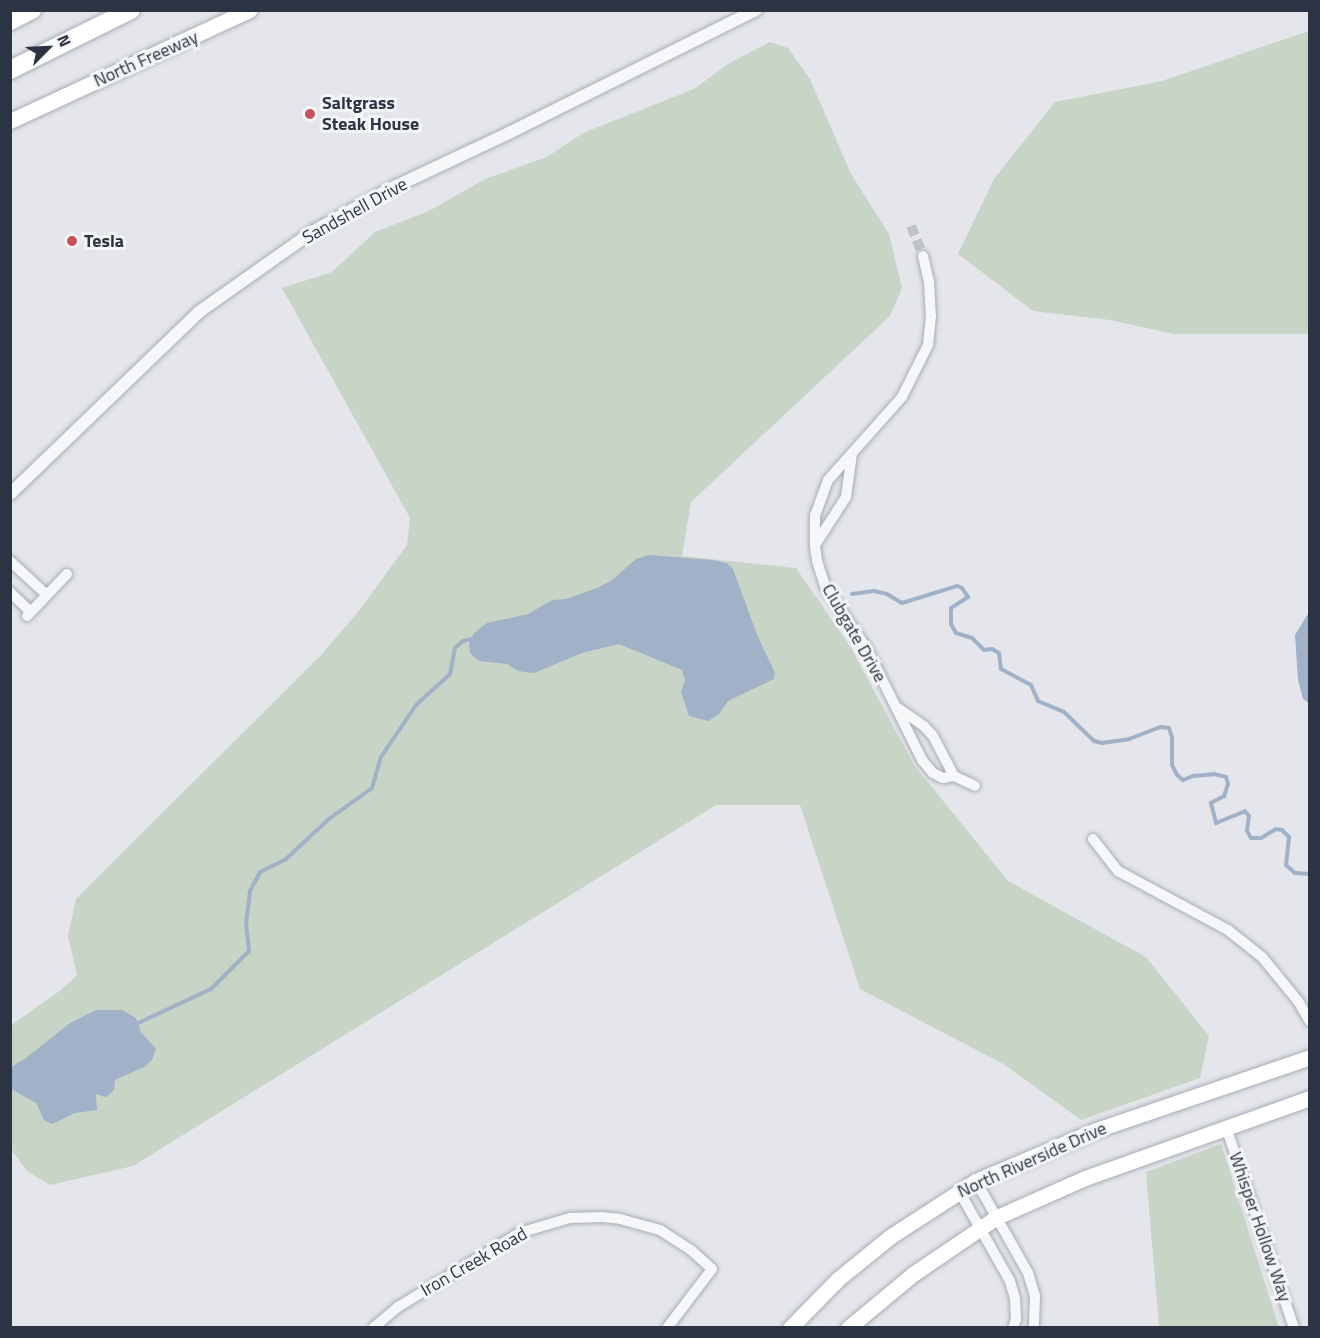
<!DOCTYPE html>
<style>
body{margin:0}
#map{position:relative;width:1320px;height:1338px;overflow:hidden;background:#e4e6eb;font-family:"Titillium Web",sans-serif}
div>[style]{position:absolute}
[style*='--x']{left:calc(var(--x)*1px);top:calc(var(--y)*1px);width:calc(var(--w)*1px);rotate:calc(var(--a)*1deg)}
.green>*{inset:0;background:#c8d4c5}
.water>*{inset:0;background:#a1b2c8}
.stream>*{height:4px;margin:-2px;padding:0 2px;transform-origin:2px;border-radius:2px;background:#a1b2c8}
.minor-tunnel>*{height:10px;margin-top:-5px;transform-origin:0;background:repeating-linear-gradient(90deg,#bfc2c9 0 10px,transparent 0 15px)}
.roads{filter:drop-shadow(0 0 2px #a9adb5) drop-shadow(0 0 2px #a9adb5)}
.minor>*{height:10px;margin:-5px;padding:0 5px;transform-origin:5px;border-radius:5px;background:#f6f7f9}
.tertiary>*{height:12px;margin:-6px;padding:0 6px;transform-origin:6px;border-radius:6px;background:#f6f7f9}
.secondary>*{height:15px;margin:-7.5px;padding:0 7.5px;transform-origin:7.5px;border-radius:7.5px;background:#fff}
.motorway>*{height:18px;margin:-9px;padding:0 9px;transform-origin:9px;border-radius:9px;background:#fff}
.dots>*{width:16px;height:16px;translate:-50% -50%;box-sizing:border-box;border:3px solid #f3f5f8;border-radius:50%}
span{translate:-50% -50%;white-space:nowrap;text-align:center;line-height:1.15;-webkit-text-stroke:6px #f3f5f8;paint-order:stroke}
.street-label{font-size:18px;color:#2c3342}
.poi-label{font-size:18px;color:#2c3342;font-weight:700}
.left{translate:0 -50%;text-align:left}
.frame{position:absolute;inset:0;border:12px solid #2c3342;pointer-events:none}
.north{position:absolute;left:18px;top:18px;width:60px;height:60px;-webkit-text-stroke:4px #f3f5f8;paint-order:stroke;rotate:66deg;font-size:16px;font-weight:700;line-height:24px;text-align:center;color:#2c3342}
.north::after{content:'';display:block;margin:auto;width:21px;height:27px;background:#2c3342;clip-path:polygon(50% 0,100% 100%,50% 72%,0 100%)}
</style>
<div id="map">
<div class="green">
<div style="clip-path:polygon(1309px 31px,1309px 334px,1174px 334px,1110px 320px,1033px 311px,958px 254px,994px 179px,1055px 102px,1162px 81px)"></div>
<div style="clip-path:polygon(770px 42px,788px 48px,810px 79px,851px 174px,889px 234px,902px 288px,890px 316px,691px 502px,682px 556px,796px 568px,850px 646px,914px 765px,1008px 881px,1146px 957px,1209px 1036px,1200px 1078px,1081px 1120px,1005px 1065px,860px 989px,800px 805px,716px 805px,133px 1166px,50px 1185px,27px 1171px,11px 1149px,10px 1026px,61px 990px,77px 975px,68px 936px,76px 899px,321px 655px,358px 612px,407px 545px,410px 518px,282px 288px,332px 272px,375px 232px,429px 211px,485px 179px,547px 157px,583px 133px,694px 89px,728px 64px)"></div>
<div style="clip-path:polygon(1221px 1144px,1279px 1327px,1159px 1327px,1146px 1172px)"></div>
</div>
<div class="water">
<div style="clip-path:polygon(649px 555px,712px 560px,727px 563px,733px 569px,758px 637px,775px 673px,774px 679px,728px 701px,719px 714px,708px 721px,689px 716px,681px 692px,685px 680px,682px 670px,619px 644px,582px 653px,534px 673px,518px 671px,507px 664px,479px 661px,470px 653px,469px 644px,474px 633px,487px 623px,528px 614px,552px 600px,566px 599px,597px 588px,611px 581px,636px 559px)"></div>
<div style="clip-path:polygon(1309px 612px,1309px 703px,1303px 699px,1298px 680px,1295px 635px)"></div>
<div style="clip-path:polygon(96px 1010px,122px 1010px,136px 1018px,141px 1032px,156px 1049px,152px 1060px,144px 1067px,115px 1080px,114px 1090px,106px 1097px,96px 1094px,97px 1110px,75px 1113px,52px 1124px,44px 1120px,36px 1103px,11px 1089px,11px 1067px,26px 1058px,70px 1023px)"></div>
</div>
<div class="stream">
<div style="--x:852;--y:594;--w:22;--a:-8"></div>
<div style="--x:874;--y:591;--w:13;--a:13"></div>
<div style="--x:887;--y:594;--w:17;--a:31"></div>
<div style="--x:902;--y:603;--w:58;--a:-17.2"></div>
<div style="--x:957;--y:586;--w:5;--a:22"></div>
<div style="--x:962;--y:588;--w:11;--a:56"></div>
<div style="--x:968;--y:597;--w:20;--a:147"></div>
<div style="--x:951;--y:608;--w:16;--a:90"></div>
<div style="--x:951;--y:624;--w:10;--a:61"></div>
<div style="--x:956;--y:633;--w:17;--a:17"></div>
<div style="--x:972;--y:638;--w:17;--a:45"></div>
<div style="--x:984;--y:650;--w:8;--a:-7"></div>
<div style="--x:992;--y:649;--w:8;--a:30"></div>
<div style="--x:999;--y:653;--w:16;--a:83"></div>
<div style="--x:1001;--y:669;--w:34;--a:28"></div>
<div style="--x:1031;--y:685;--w:17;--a:66"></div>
<div style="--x:1038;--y:701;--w:28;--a:23"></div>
<div style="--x:1064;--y:712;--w:42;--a:44"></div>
<div style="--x:1094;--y:741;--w:8;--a:14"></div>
<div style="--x:1102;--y:743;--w:27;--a:-8"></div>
<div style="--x:1129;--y:739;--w:34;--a:-21"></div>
<div style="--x:1161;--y:727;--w:8;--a:7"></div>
<div style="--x:1169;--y:728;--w:9;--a:72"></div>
<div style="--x:1172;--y:737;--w:28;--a:90"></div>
<div style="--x:1172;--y:765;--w:11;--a:63"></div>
<div style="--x:1177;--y:775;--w:8;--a:40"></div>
<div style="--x:1183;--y:780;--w:11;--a:-22"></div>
<div style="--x:1193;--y:776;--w:21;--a:-5"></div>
<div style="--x:1214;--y:774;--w:12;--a:14"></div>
<div style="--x:1226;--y:777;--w:7;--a:74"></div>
<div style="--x:1228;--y:784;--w:13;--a:108"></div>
<div style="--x:1224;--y:796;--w:15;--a:152"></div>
<div style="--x:1211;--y:803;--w:21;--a:76"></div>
<div style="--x:1216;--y:823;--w:31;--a:-22"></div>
<div style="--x:1245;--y:811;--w:6;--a:51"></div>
<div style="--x:1249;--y:816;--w:15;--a:98"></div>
<div style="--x:1247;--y:831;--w:8;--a:60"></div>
<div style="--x:1251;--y:838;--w:10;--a:0"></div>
<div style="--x:1261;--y:838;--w:17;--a:-31"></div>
<div style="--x:1276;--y:829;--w:6;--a:9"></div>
<div style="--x:1282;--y:830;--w:10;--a:45"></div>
<div style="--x:1289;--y:837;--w:28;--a:96"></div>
<div style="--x:1286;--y:865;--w:12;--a:42"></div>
<div style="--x:1295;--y:873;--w:15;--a:4"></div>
<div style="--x:136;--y:1024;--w:83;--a:-25"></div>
<div style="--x:211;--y:989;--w:54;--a:-45"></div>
<div style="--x:249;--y:951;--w:27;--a:-96"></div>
<div style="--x:246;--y:924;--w:33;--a:-83"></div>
<div style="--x:250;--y:891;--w:21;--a:-62"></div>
<div style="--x:260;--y:872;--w:28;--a:-26"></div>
<div style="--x:285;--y:860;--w:60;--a:-43"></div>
<div style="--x:329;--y:819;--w:53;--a:-35.8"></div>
<div style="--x:372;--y:788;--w:32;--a:-74"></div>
<div style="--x:381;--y:757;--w:34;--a:-56"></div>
<div style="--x:400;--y:729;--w:30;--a:-56"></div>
<div style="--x:417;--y:704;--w:45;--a:-42.3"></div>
<div style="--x:450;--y:674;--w:26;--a:-79"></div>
<div style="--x:455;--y:648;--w:11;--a:-41"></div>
<div style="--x:463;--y:641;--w:12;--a:-14"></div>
</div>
<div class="minor-tunnel">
<div style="--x:911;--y:226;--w:32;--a:68"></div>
</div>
<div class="roads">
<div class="minor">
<div style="--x:923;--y:256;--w:26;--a:77"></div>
<div style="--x:929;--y:281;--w:35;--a:87"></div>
<div style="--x:931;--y:316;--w:29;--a:96"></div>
<div style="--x:928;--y:345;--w:58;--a:116.6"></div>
<div style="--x:902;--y:397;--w:111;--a:131.7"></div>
<div style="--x:828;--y:480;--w:37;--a:110"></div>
<div style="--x:815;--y:515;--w:31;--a:90"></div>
<div style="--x:815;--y:546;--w:15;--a:82"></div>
<div style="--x:817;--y:561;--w:28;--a:72"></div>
<div style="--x:826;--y:588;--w:73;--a:56.1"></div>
<div style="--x:867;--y:649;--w:124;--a:63.6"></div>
<div style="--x:922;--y:760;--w:17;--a:50"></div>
<div style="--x:933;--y:773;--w:11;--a:27"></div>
<div style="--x:943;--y:778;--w:11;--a:-10"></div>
<div style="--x:954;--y:776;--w:23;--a:25"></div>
<div style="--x:815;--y:545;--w:57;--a:-57.1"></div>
<div style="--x:846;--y:497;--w:43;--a:-82.1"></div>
<div style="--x:10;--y:561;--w:50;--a:42.6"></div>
<div style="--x:10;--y:592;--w:29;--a:44"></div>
<div style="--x:27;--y:616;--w:58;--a:-46.4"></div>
<div style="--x:898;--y:708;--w:32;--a:35"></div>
<div style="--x:924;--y:726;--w:13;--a:48"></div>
<div style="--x:933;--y:736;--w:45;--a:62.3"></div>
<div style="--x:1093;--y:839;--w:41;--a:52"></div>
<div style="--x:1118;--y:871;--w:125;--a:28.2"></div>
<div style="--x:1228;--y:930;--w:43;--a:38.5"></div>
<div style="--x:1262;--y:957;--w:57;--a:50.7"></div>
<div style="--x:1298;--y:1001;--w:24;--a:60"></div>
<div style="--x:1226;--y:1127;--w:212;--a:71.3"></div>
<div style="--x:976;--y:1181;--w:106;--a:60.5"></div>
<div style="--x:1028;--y:1273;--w:24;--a:73"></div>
<div style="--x:1035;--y:1296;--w:32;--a:92"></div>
<div style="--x:959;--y:1191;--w:103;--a:60.5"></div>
<div style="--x:1010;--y:1281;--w:19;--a:74"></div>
<div style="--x:1015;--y:1299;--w:20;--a:87"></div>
<div style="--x:1016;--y:1319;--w:9;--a:108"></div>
<div style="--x:373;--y:1328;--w:33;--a:-40"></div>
<div style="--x:398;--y:1307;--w:142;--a:-31.4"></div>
<div style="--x:519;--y:1233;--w:53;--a:-16.4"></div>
<div style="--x:570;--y:1218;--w:32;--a:-2"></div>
<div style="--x:602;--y:1217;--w:18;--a:6"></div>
<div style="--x:620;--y:1219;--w:41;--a:15.4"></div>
<div style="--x:660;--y:1230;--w:37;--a:33"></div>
<div style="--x:691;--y:1250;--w:28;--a:42"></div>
<div style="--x:712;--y:1269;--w:74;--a:127.3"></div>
</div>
<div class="tertiary">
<div style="--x:10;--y:494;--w:262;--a:-43.9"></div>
<div style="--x:199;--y:312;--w:138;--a:-35.3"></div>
<div style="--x:312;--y:232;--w:89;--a:-28.9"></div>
<div style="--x:390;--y:189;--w:134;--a:-25.2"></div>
<div style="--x:511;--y:132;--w:274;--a:-26.5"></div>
</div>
<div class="secondary">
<div style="--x:10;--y:121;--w:264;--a:-24.9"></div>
<div style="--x:790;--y:1328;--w:69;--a:-45.6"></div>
<div style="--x:838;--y:1279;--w:68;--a:-39.1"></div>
<div style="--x:891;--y:1236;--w:101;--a:-32.9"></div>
<div style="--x:976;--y:1181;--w:130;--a:-23"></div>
<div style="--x:1096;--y:1130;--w:226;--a:-18.8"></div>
<div style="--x:848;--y:1328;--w:85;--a:-39.7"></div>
<div style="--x:913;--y:1274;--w:102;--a:-34.2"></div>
<div style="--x:997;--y:1217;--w:96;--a:-23.9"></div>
<div style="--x:1085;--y:1178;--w:239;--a:-19.6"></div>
</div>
<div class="motorway">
<div style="--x:10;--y:21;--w:25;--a:-27"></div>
<div style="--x:10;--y:70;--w:135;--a:-26.4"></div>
</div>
</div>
<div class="dots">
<div style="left:310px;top:114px;background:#c8515d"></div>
<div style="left:72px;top:241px;background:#c8515d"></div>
</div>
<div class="street-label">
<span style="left:146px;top:59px;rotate:-24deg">North Freeway</span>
<span style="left:355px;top:211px;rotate:-29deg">Sandshell Drive</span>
<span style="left:854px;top:633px;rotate:60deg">Clubgate Drive</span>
<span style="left:1032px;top:1160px;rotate:-24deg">North Riverside Drive</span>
<span style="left:1260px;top:1227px;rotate:71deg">Whisper Hollow Way</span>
<span style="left:474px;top:1262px;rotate:-30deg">Iron Creek Road</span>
</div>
<div class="poi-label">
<span class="left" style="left:322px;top:114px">Saltgrass<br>Steak House</span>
<span class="left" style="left:84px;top:241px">Tesla</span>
</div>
<div class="frame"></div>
<div class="north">N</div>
</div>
